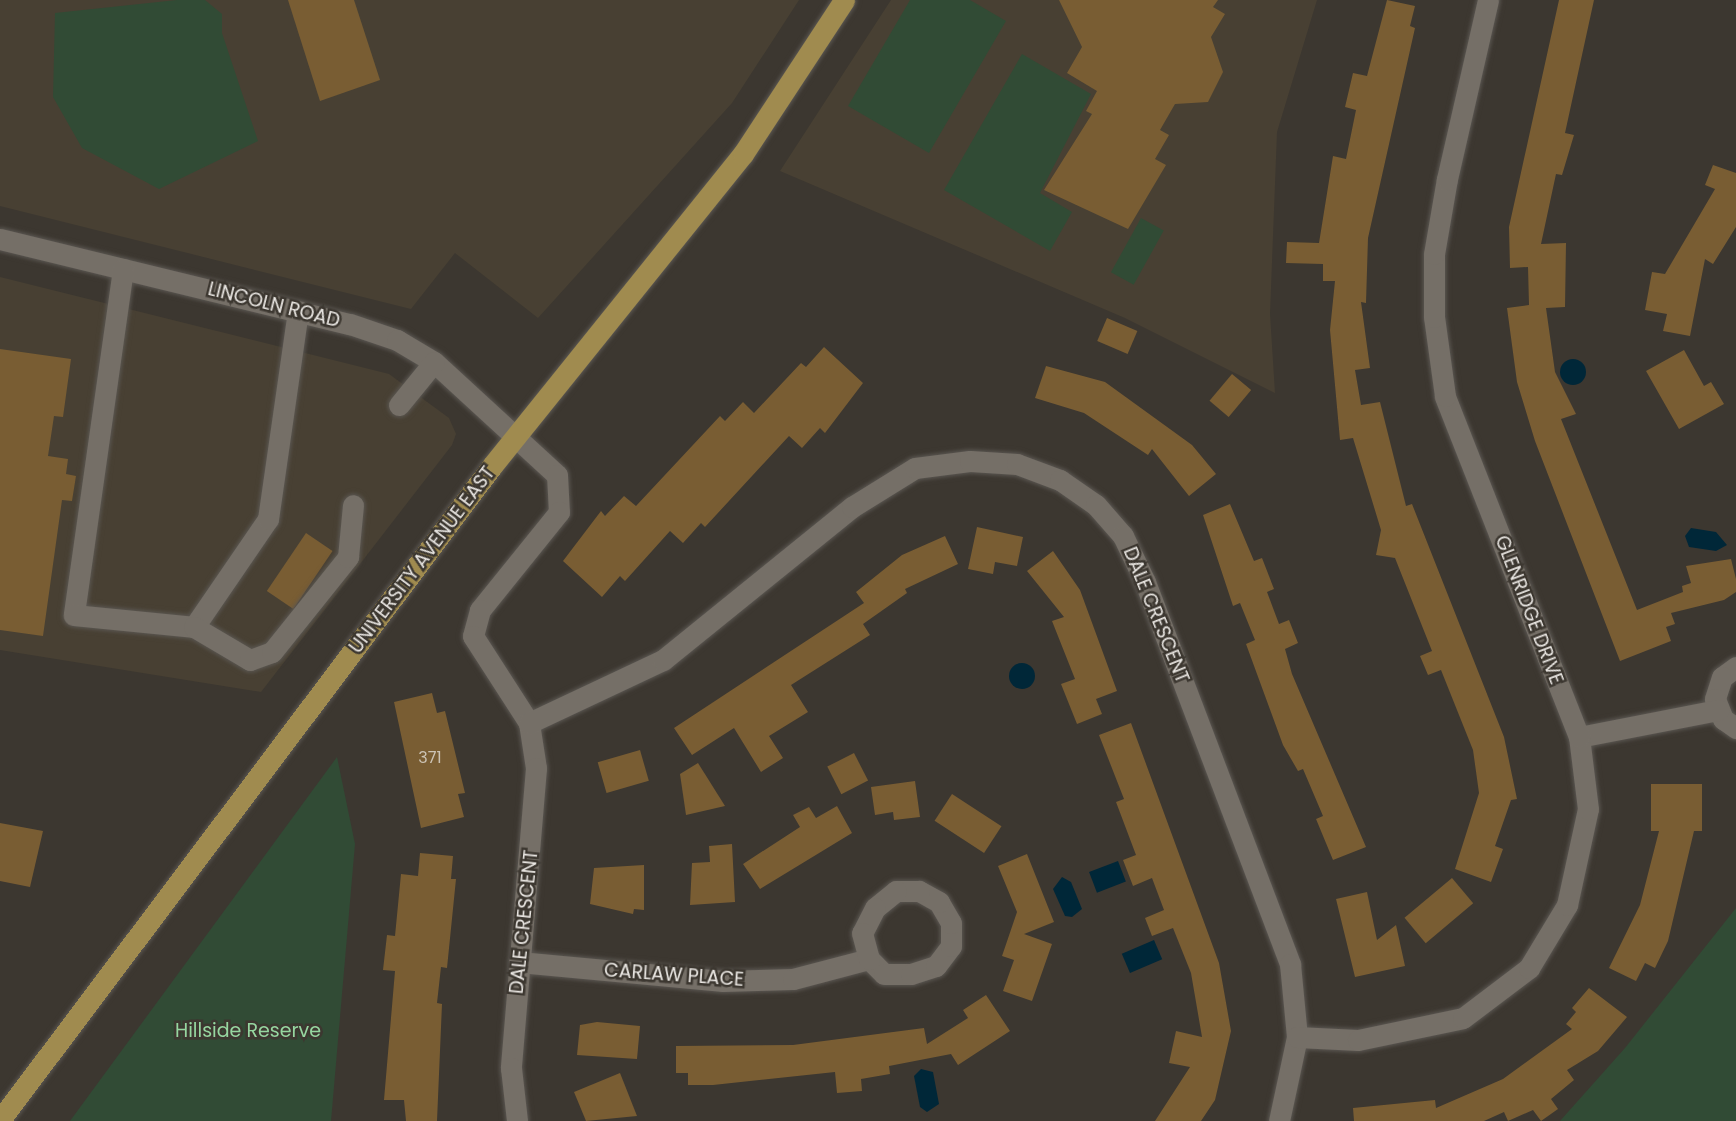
<!DOCTYPE html>
<style>
body{margin:0}
#map{position:relative;width:1736px;height:1121px;overflow:hidden;background:#3c3730;font-family:Poppins,sans-serif}
div>[style]{position:absolute}
[style*='--x']{left:calc(var(--x)*1px);top:calc(var(--y)*1px);width:calc(var(--w)*1px);rotate:calc(var(--a)*1deg)}
.built>*{inset:0;background:#484033}
.green>*{inset:0;background:#314b35;transform-origin:0 0}
.water>*{inset:0;background:#002738;transform-origin:0 0}
.round{border-radius:50%}
.building>*{inset:0;background:#795d33;transform-origin:0 0}
.roads{filter:drop-shadow(0 0 2px #5a5651) drop-shadow(0 0 2px #5a5651)}
.minor>*{height:21px;margin:-10.5px;padding:0 10.5px;transform-origin:10.5px;border-radius:10.5px;background:#756f67}
.major>*{height:21px;margin:-10.5px;padding:0 10.5px;transform-origin:10.5px;border-radius:10.5px;background:#a08b4f}
span{translate:-50% -50%;white-space:nowrap;text-align:center;line-height:1.15;-webkit-text-stroke:5px #3c3730;paint-order:stroke}
.number-label{font-size:16px;color:#cdc4b6}
.number-label span{-webkit-text-stroke-width:0}
.street-label{font-size:19px;color:#e9e6e2}
.park-label{font-size:19px;color:#96d6a0}
</style>
<div id="map">
<div class="built">
<div style="clip-path:polygon(0 0,799px 0,732px 103px,538px 318px,455px 253px,411px 309px,0 206px)"></div>
<div style="clip-path:polygon(891px 0,1317px 0,1277px 132px,1270px 314px,1275px 393px,1125px 318px,780px 171px)"></div>
<div style="clip-path:polygon(0 277px,389px 374px,449px 418px,456px 434px,452px 445px,261px 692px,0 650px)"></div>
</div>
<div class="green">
<div style="clip-path:polygon(177px 0,205px 0,222px 14px,222px 33px,258px 141px,159px 189px,82px 148px,53px 97px,55px 13px)"></div>
<div style="clip-path:polygon(910px 0,970px 0,1006px 21px,929px 153px,848px 106px)"></div>
<div style="clip-path:polygon(1022px 54px,1091px 94px,1040px 193px,1072px 212px,1050px 251px,944px 190px)"></div>
<div style="left:1141px;top:218px;width:26px;height:62px;rotate:29deg"></div>
<div style="clip-path:polygon(337px 757px,355px 844px,331px 1121px,70px 1121px)"></div>
<div style="clip-path:polygon(1736px 908px,1736px 1121px,1560px 1121px,1625px 1048px)"></div>
</div>
<div class="water">
<div class="round" style="left:1560px;top:359px;width:26px;height:26px"></div>
<div style="clip-path:polygon(1691px 528px,1716px 532px,1727px 545px,1716px 551px,1689px 547px,1685px 536px)"></div>
<div class="round" style="left:1009px;top:663px;width:26px;height:26px"></div>
<div style="left:1118px;top:861px;width:22px;height:31px;rotate:69deg"></div>
<div style="clip-path:polygon(1062px 877px,1071px 882px,1082px 909px,1072px 917px,1065px 916px,1053px 889px)"></div>
<div style="left:1154px;top:940px;width:21px;height:35px;rotate:67deg"></div>
<div style="clip-path:polygon(921px 1069px,933px 1072px,939px 1104px,927px 1112px,920px 1107px,914px 1076px)"></div>
</div>
<div class="building">
<div style="clip-path:polygon(288px 0,354px 0,380px 80px,320px 101px)"></div>
<div style="clip-path:polygon(1059px 0,1218px 0,1213px 7px,1225px 14px,1211px 37px,1223px 72px,1208px 102px,1175px 104px,1160px 130px,1169px 135px,1155px 159px,1166px 165px,1128px 229px,1044px 190px,1092px 114px,1086px 111px,1097px 91px,1067px 73px,1082px 47px)"></div>
<div style="clip-path:polygon(1387px 0,1415px 6px,1410px 26px,1415px 28px,1368px 238px,1366px 303px,1361px 302px,1370px 368px,1355px 370px,1361px 405px,1380px 402px,1406px 506px,1412px 504px,1504px 737px,1517px 799px,1511px 800px,1495px 846px,1503px 849px,1491px 882px,1455px 869px,1479px 793px,1473px 750px,1441px 670px,1428px 675px,1420px 656px,1432px 651px,1395px 558px,1376px 555px,1381px 530px,1353px 438px,1340px 440px,1330px 330px,1335px 281px,1323px 281px,1323px 264px,1286px 263px,1287px 242px,1319px 243px,1333px 156px,1346px 159px,1356px 110px,1345px 107px,1353px 73px,1367px 76px)"></div>
<div style="clip-path:polygon(1559px 0,1594px 0,1565px 133px,1574px 135px,1562px 175px,1556px 174px,1541px 244px,1566px 243px,1565px 307px,1546px 308px,1555px 372px,1576px 414px,1561px 419px,1637px 610px,1683px 592px,1682px 586px,1691px 583px,1686px 566px,1731px 559px,1736px 579px,1736px 592px,1724px 600px,1671px 613px,1675px 624px,1666px 627px,1671px 641px,1620px 661px,1535px 441px,1517px 382px,1507px 308px,1529px 305px,1528px 267px,1510px 268px,1509px 227px)"></div>
<div style="clip-path:polygon(1713px 165px,1736px 173px,1736px 227px,1713px 264px,1705px 259px,1690px 336px,1663px 331px,1667px 314px,1645px 310px,1652px 272px,1665px 274px,1715px 189px,1705px 185px)"></div>
<div style="left:1107px;top:318px;width:33px;height:25px;rotate:23deg"></div>
<div style="clip-path:polygon(824px 347px,863px 383px,825px 433px,820px 428px,802px 448px,789px 436px,705px 527px,701px 523px,683px 543px,670px 531px,625px 581px,620px 576px,602px 597px,563px 561px,601px 511px,605px 516px,624px 496px,636px 506px,720px 416px,725px 421px,743px 402px,754px 413px,801px 363px,806px 367px)"></div>
<div style="clip-path:polygon(0 349px,71px 359px,63px 417px,54px 416px,48px 456px,68px 459px,66px 474px,76px 476px,72px 501px,62px 500px,43px 636px,0 630px)"></div>
<div style="clip-path:polygon(1684px 350px,1704px 386px,1711px 382px,1724px 404px,1679px 429px,1646px 371px)"></div>
<div style="clip-path:polygon(1046px 366px,1105px 382px,1192px 445px,1216px 474px,1189px 496px,1152px 449px,1148px 455px,1084px 413px,1035px 398px)"></div>
<div style="left:1232px;top:374px;width:25px;height:35px;rotate:40deg"></div>
<div style="clip-path:polygon(1230px 504px,1254px 561px,1262px 558px,1274px 589px,1267px 592px,1279px 624px,1289px 620px,1298px 643px,1285px 649px,1292px 674px,1366px 847px,1333px 860px,1316px 819px,1323px 816px,1303px 769px,1298px 771px,1283px 745px,1246px 644px,1255px 640px,1240px 603px,1233px 606px,1203px 515px)"></div>
<div style="clip-path:polygon(977px 527px,1023px 537px,1017px 566px,995px 562px,993px 574px,968px 569px)"></div>
<div style="left:306px;top:533px;width:32px;height:70px;rotate:34deg"></div>
<div style="clip-path:polygon(945px 536px,958px 564px,905px 589px,907px 593px,863px 624px,870px 635px,791px 685px,808px 712px,769px 736px,783px 758px,761px 772px,734px 728px,692px 755px,674px 728px,864px 603px,856px 592px,902px 555px)"></div>
<div style="clip-path:polygon(1053px 551px,1080px 590px,1117px 691px,1096px 699px,1102px 714px,1077px 724px,1061px 684px,1075px 679px,1052px 621px,1064px 617px,1027px 571px)"></div>
<div style="clip-path:polygon(432px 693px,437px 713px,445px 711px,465px 793px,458px 794px,464px 817px,421px 828px,394px 702px)"></div>
<div style="clip-path:polygon(1131px 723px,1219px 963px,1231px 1031px,1215px 1100px,1201px 1121px,1155px 1121px,1190px 1067px,1169px 1063px,1176px 1031px,1202px 1037px,1191px 973px,1173px 928px,1152px 936px,1145px 918px,1164px 910px,1152px 878px,1133px 886px,1123px 860px,1136px 855px,1116px 802px,1124px 799px,1099px 735px)"></div>
<div style="left:640px;top:750px;width:32px;height:44px;rotate:74deg"></div>
<div style="left:854px;top:753px;width:31px;height:30px;rotate:63deg"></div>
<div style="clip-path:polygon(698px 763px,725px 806px,686px 815px,680px 774px)"></div>
<div style="clip-path:polygon(915px 781px,920px 817px,894px 820px,893px 812px,875px 815px,871px 787px)"></div>
<div style="clip-path:polygon(1651px 784px,1702px 784px,1702px 831px,1694px 831px,1668px 941px,1655px 968px,1645px 963px,1636px 981px,1609px 968px,1640px 905px,1659px 831px,1651px 831px)"></div>
<div style="left:952px;top:794px;width:59px;height:32px;rotate:33deg"></div>
<div style="clip-path:polygon(837px 806px,852px 833px,760px 889px,743px 864px,800px 827px,793px 815px,809px 807px,816px 818px)"></div>
<div style="clip-path:polygon(0 823px,43px 831px,30px 887px,0 881px)"></div>
<div style="clip-path:polygon(732px 844px,735px 902px,690px 905px,692px 863px,710px 862px,709px 846px)"></div>
<div style="clip-path:polygon(420px 853px,453px 856px,451px 879px,456px 879px,447px 968px,441px 967px,437px 1003px,442px 1004px,437px 1121px,406px 1121px,404px 1100px,384px 1100px,395px 971px,383px 970px,387px 935px,395px 936px,401px 874px,418px 876px)"></div>
<div style="clip-path:polygon(1027px 854px,1054px 922px,1024px 934px,1052px 944px,1032px 1001px,1003px 991px,1014px 960px,1002px 956px,1017px 912px,998px 866px)"></div>
<div style="clip-path:polygon(644px 865px,644px 910px,634px 909px,633px 914px,590px 904px,594px 868px)"></div>
<div style="left:1452px;top:878px;width:33px;height:62px;rotate:50deg"></div>
<div style="clip-path:polygon(1367px 892px,1377px 940px,1396px 925px,1405px 966px,1355px 977px,1336px 899px)"></div>
<div style="clip-path:polygon(1589px 988px,1627px 1017px,1598px 1051px,1567px 1070px,1574px 1080px,1551px 1099px,1558px 1109px,1541px 1121px,1533px 1110px,1508px 1121px,1504px 1112px,1484px 1121px,1354px 1121px,1353px 1108px,1435px 1100px,1436px 1108px,1503px 1079px,1572px 1029px,1566px 1024px,1576px 1012px,1572px 1008px)"></div>
<div style="clip-path:polygon(986px 995px,1010px 1031px,958px 1065px,951px 1054px,889px 1066px,890px 1074px,861px 1079px,862px 1091px,837px 1093px,835px 1072px,713px 1085px,688px 1085px,688px 1073px,676px 1073px,676px 1046px,793px 1045px,924px 1028px,927px 1044px,968px 1018px,963px 1010px)"></div>
<div style="clip-path:polygon(597px 1022px,640px 1026px,637px 1059px,577px 1055px,580px 1025px)"></div>
<div style="clip-path:polygon(620px 1073px,637px 1116px,586px 1121px,574px 1092px)"></div>
</div>
<div class="roads">
<div class="minor">
<div style="--x:0;--y:239;--w:360;--a:13.7"></div>
<div style="--x:350;--y:324;--w:50;--a:18.8"></div>
<div style="--x:397;--y:340;--w:43;--a:30.7"></div>
<div style="--x:434;--y:362;--w:167;--a:42.6"></div>
<div style="--x:557;--y:475;--w:37;--a:87"></div>
<div style="--x:559;--y:512;--w:126;--a:128.9"></div>
<div style="--x:480;--y:610;--w:27;--a:105"></div>
<div style="--x:473;--y:636;--w:103;--a:57.2"></div>
<div style="--x:529;--y:723;--w:46;--a:81.2"></div>
<div style="--x:536;--y:768;--w:301;--a:94.8"></div>
<div style="--x:511;--y:1068;--w:53;--a:83.5"></div>
<div style="--x:123;--y:269;--w:349;--a:98.1"></div>
<div style="--x:74;--y:615;--w:121;--a:5.7"></div>
<div style="--x:194;--y:627;--w:131;--a:-55.6"></div>
<div style="--x:268;--y:519;--w:210;--a:-81.8"></div>
<div style="--x:399;--y:405;--w:55;--a:-50.9"></div>
<div style="--x:194;--y:627;--w:65;--a:30.5"></div>
<div style="--x:250;--y:660;--w:23;--a:-20"></div>
<div style="--x:272;--y:652;--w:122;--a:-51.3"></div>
<div style="--x:348;--y:557;--w:52;--a:-84.5"></div>
<div style="--x:1736;--y:667;--w:17;--a:144"></div>
<div style="--x:1722;--y:677;--w:23;--a:108"></div>
<div style="--x:1715;--y:699;--w:22;--a:68"></div>
<div style="--x:1723;--y:719;--w:16;--a:35"></div>
<div style="--x:529;--y:723;--w:148;--a:-25.2"></div>
<div style="--x:663;--y:660;--w:243;--a:-39"></div>
<div style="--x:852;--y:507;--w:74;--a:-31.8"></div>
<div style="--x:915;--y:468;--w:55;--a:-7.3"></div>
<div style="--x:970;--y:461;--w:47;--a:3.7"></div>
<div style="--x:1017;--y:464;--w:46;--a:20.4"></div>
<div style="--x:1060;--y:480;--w:44;--a:34.8"></div>
<div style="--x:1096;--y:505;--w:41;--a:48.9"></div>
<div style="--x:1123;--y:536;--w:51;--a:64.4"></div>
<div style="--x:1145;--y:582;--w:409;--a:69.2"></div>
<div style="--x:1290;--y:964;--w:73;--a:84.5"></div>
<div style="--x:1297;--y:1037;--w:86;--a:102.1"></div>
<div style="--x:1579;--y:737;--w:142;--a:-11"></div>
<div style="--x:519;--y:962;--w:205;--a:5.3"></div>
<div style="--x:723;--y:981;--w:70;--a:-1.6"></div>
<div style="--x:793;--y:979;--w:79;--a:-14.7"></div>
<div style="--x:869;--y:959;--w:21;--a:45"></div>
<div style="--x:884;--y:974;--w:27;--a:0"></div>
<div style="--x:911;--y:974;--w:26;--a:-18"></div>
<div style="--x:936;--y:966;--w:25;--a:-53"></div>
<div style="--x:951;--y:946;--w:23;--a:-90"></div>
<div style="--x:951;--y:923;--w:24;--a:-120"></div>
<div style="--x:939;--y:902;--w:23;--a:-151"></div>
<div style="--x:919;--y:891;--w:23;--a:180"></div>
<div style="--x:896;--y:891;--w:27;--a:141"></div>
<div style="--x:875;--y:908;--w:28;--a:117"></div>
<div style="--x:862;--y:933;--w:27;--a:75"></div>
<div style="--x:1297;--y:1037;--w:61;--a:2.8"></div>
<div style="--x:1358;--y:1040;--w:107;--a:-11.8"></div>
<div style="--x:1463;--y:1018;--w:83;--a:-37.1"></div>
<div style="--x:1529;--y:968;--w:74;--a:-58.9"></div>
<div style="--x:1567;--y:905;--w:98;--a:-77.7"></div>
<div style="--x:1588;--y:809;--w:73;--a:-97.1"></div>
<div style="--x:1579;--y:737;--w:366;--a:-111.5"></div>
<div style="--x:1445;--y:396;--w:80;--a:-97.9"></div>
<div style="--x:1434;--y:317;--w:63;--a:-90"></div>
<div style="--x:1434;--y:254;--w:76;--a:-80.2"></div>
<div style="--x:1447;--y:179;--w:184;--a:-77.1"></div>
</div>
<div class="major">
<div style="--x:0;--y:1120;--w:818;--a:-53.05"></div>
<div style="--x:492;--y:466;--w:400;--a:-51.2"></div>
<div style="--x:743;--y:154;--w:184;--a:-56.7"></div>
</div>
</div>
<div class="number-label">
<span style="left:430px;top:758px">371</span>
</div>
<div class="street-label">
<span style="left:274px;top:305px;rotate:14deg">LINCOLN ROAD</span>
<span style="left:422px;top:560px;rotate:-53deg">UNIVERSITY AVENUE EAST</span>
<span style="left:1529px;top:610px;rotate:69deg">GLENRIDGE DRIVE</span>
<span style="left:1156px;top:615px;rotate:68deg">DALE CRESCENT</span>
<span style="left:524px;top:922px;rotate:-84deg">DALE CRESCENT</span>
<span style="left:674px;top:975px;rotate:4deg">CARLAW PLACE</span>
</div>
<div class="park-label">
<span style="left:248px;top:1031px">Hillside Reserve</span>
</div>
</div>
